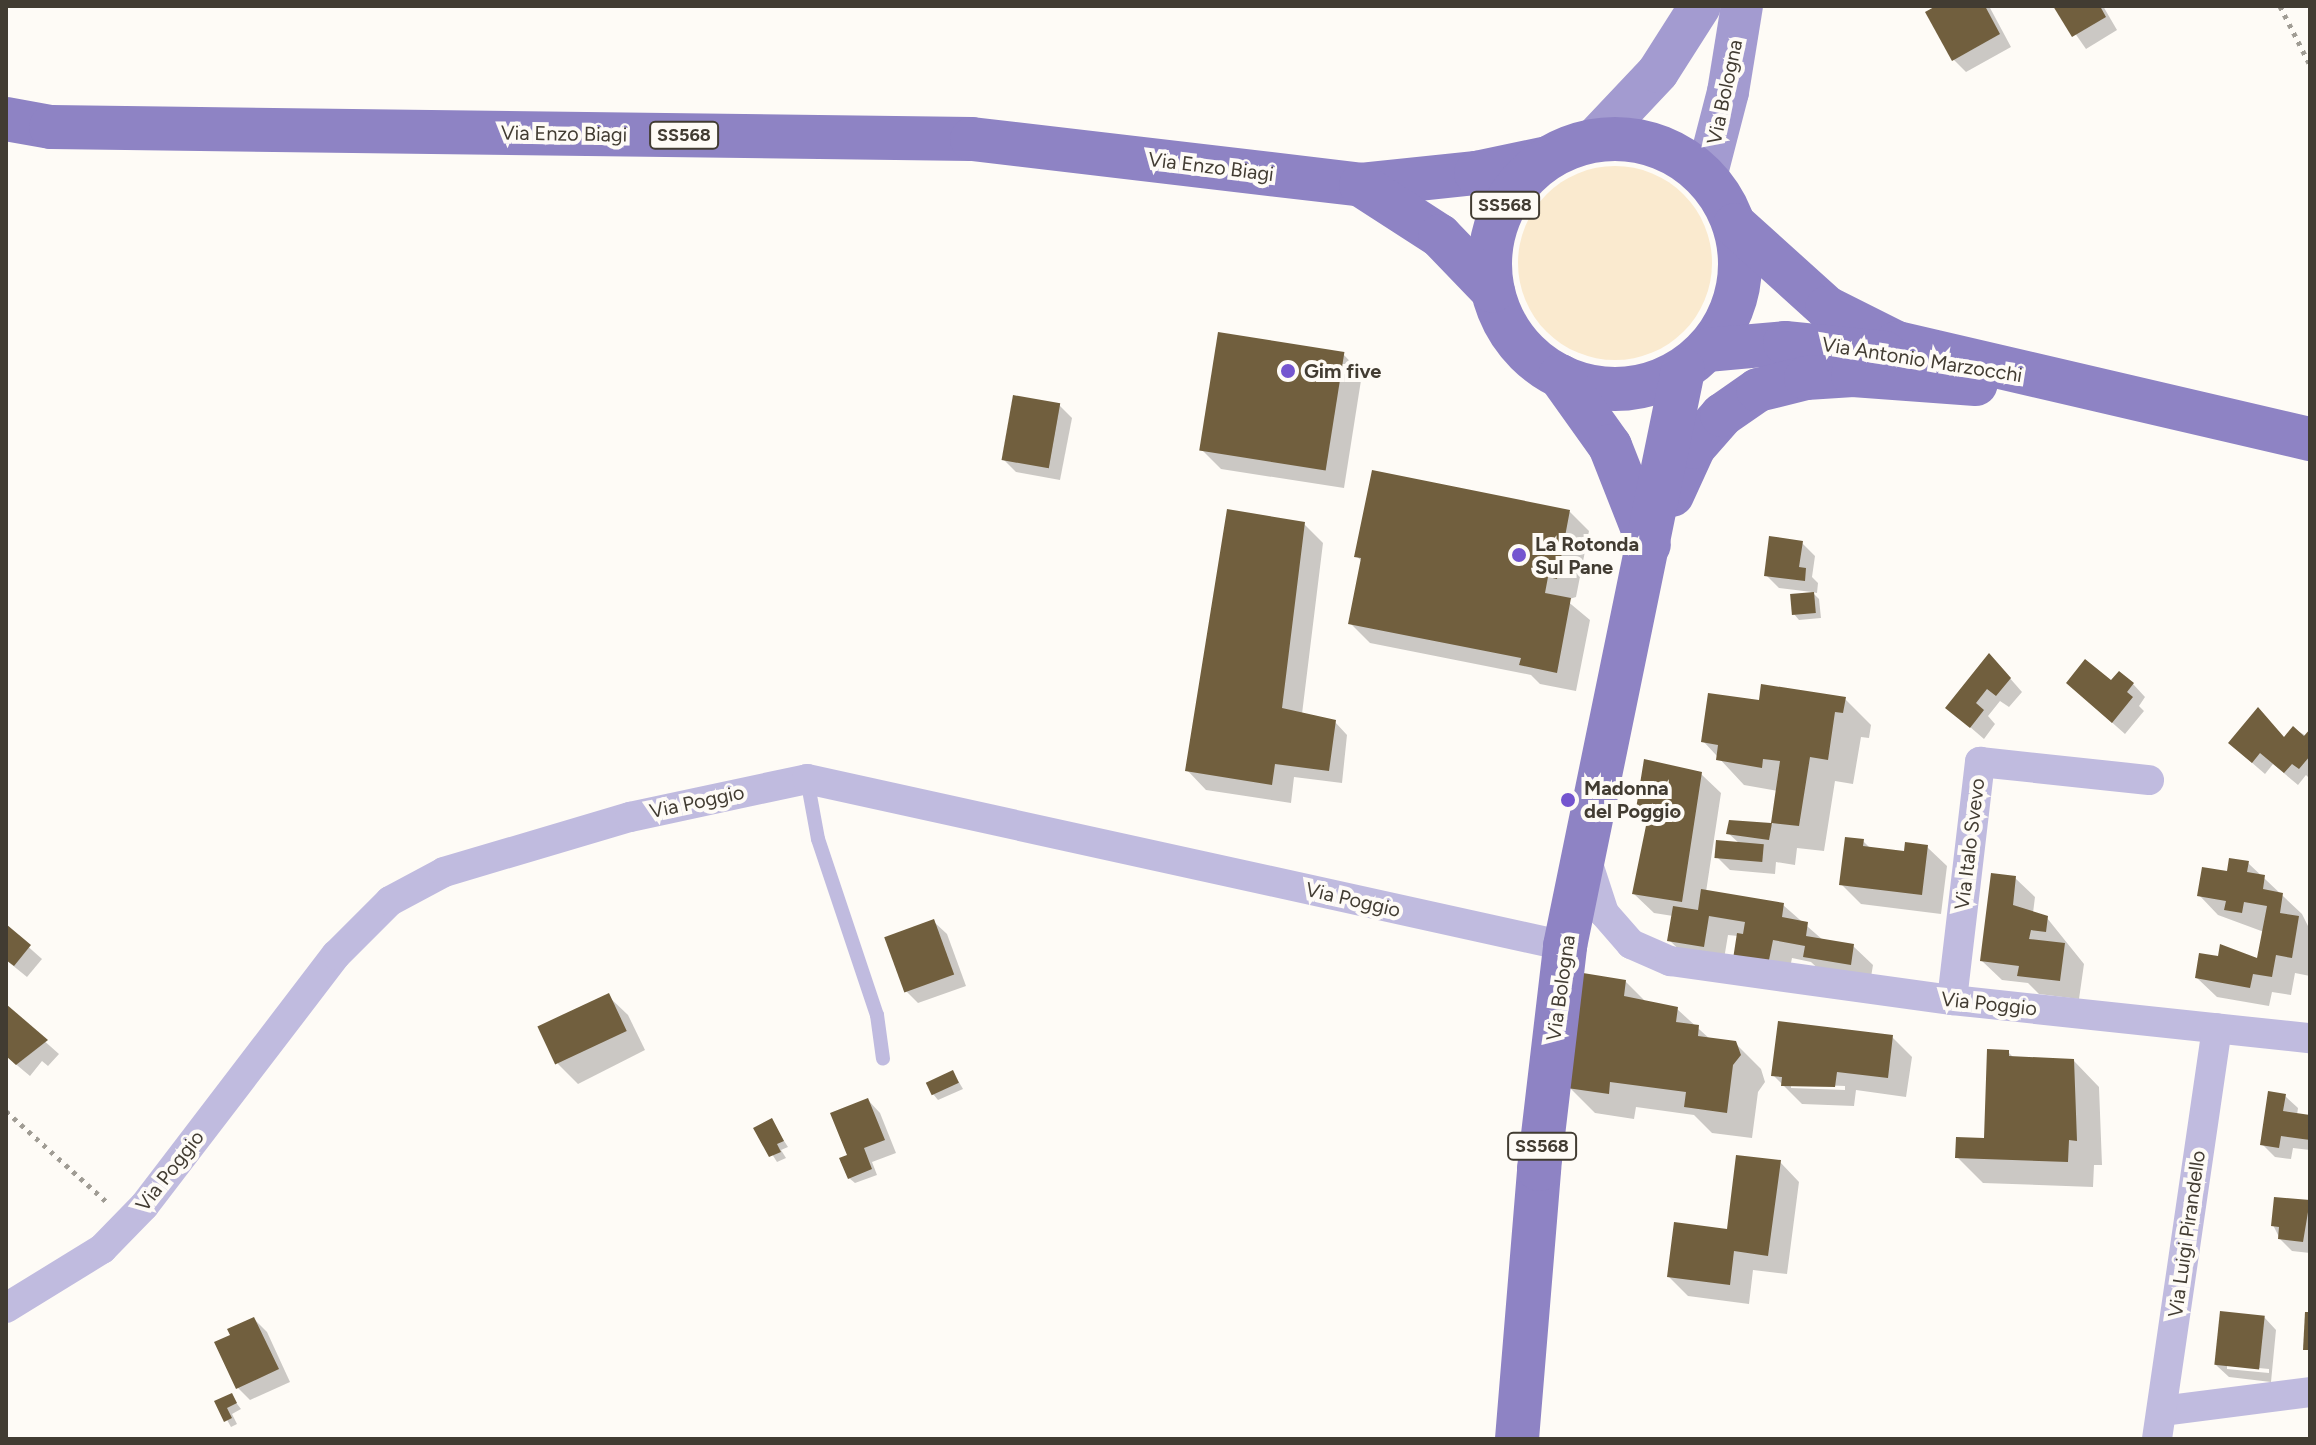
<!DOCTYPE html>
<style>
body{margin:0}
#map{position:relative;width:2316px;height:1445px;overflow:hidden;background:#fefbf6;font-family:Figtree,sans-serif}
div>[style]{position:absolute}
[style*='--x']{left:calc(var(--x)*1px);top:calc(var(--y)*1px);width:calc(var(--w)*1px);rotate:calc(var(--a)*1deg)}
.green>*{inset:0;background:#faeacf}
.round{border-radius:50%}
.shadow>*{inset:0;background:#0003}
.building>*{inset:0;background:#715f3e;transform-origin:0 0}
.path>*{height:5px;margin-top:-2.5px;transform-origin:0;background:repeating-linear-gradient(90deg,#a09c94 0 4px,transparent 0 10px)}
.lane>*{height:14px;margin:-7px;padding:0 7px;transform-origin:7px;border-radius:7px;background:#c0bbdf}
.street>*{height:30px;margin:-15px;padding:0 15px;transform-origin:15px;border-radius:15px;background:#c0bbdf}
.secondary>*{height:42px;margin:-21px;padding:0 21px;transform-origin:21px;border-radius:21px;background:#a39bd0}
.primary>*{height:44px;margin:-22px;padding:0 22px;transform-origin:22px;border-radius:22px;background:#8e83c4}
.primary>.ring{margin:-22px;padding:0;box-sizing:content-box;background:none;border:44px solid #8e83c4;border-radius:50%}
.dots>*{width:22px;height:22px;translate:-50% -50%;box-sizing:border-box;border:4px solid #fefbf6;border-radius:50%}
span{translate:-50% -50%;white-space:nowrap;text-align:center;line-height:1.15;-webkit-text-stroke:8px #fefbf6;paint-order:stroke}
.shield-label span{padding:2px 6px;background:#fefbf6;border:2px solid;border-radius:6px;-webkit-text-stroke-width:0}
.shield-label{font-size:18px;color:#423c32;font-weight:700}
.street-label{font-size:20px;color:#423c32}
.poi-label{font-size:20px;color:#423c32;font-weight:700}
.left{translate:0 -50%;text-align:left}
.frame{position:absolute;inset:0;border:8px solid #423c32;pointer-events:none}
</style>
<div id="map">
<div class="green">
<div class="round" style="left:1518px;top:166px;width:194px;height:194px"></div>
</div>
<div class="shadow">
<div style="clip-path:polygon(1940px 6px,1989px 6px,2011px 47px,1966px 72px,1953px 59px)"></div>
<div style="clip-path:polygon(2056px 6px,2103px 6px,2117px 30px,2086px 49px)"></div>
<div style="clip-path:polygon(1343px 354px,1362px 374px,1344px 488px,1221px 469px,1201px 449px)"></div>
<div style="clip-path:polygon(1059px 405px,1072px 418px,1060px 480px,1016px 472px,1003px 459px)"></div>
<div style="clip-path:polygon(1570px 512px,1589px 531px,1576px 597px,1566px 600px,1590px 620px,1576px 691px,1540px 684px,1531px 675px,1370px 643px,1350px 623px,1363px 562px,1356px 556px)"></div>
<div style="clip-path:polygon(1304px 524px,1323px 543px,1302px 714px,1335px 722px,1347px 735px,1342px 783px,1294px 777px,1291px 803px,1206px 790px,1187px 770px)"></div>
<div style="clip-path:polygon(1802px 543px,1815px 556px,1812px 577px,1818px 583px,1817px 593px,1812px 592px,1819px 599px,1821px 618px,1799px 620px,1794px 614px,1812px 592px,1779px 588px,1766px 575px)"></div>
<div style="clip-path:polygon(2001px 668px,2022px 692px,2009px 707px,2000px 701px,1988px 716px,1995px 724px,1984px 739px,1948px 708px)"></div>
<div style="clip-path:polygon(2112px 682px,2133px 684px,2145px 697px,2139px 706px,2144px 711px,2125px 734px,2081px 695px)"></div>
<div style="clip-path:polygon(1845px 699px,1871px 725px,1869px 738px,1861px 737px,1853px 784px,1835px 781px,1824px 851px,1797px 848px,1795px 865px,1776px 862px,1775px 874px,1730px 870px,1717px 857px,1740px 844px,1728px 833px,1730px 822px,1772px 825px,1778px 791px,1744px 785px,1703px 741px,1761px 703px)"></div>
<div style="clip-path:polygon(2294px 729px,2310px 738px,2310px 779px,2306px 775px,2298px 785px,2273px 764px,2265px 774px,2243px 755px,2285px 739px)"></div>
<div style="clip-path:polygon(1701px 774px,1721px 793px,1706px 892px,1783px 905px,1824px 941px,1853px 946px,1873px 965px,1870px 983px,1825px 975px,1811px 962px,1792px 958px,1787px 983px,1738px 936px,1728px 935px,1723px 965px,1689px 959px,1669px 940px,1673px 916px,1654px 913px,1634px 894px,1649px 819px,1638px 808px)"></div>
<div style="clip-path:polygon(1863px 841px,1871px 849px,1906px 853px,1927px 847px,1947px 866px,1941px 914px,1861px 904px,1841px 884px)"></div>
<div style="clip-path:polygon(2248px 863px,2302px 914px,2310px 930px,2310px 976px,2295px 973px,2291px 995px,2272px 992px,2269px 1006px,2217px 997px,2197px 978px,2220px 958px,2222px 946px,2259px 960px,2264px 932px,2218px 915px,2199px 895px)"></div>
<div style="clip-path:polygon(2015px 878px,2035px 897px,2033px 913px,2047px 918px,2084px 964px,2079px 999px,2039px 994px,2028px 983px,2002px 980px,1982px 961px)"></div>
<div style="clip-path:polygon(934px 922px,947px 934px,966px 986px,918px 1003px,906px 991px)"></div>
<div style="clip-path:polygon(6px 927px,42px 959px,27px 977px,6px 960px)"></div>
<div style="clip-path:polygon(1625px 981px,1646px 1002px,1677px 1009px,1711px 1040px,1735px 1043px,1761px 1069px,1765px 1082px,1758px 1092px,1752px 1138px,1712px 1133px,1694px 1115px,1636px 1107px,1634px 1119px,1595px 1113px,1569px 1087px)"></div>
<div style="clip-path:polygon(608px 996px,628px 1015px,645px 1050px,578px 1084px,558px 1064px,541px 1029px)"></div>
<div style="clip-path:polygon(6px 1007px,59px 1054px,48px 1066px,42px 1061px,30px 1076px,6px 1056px)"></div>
<div style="clip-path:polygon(evenodd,1892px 1037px,1912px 1057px,1906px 1097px,1856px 1090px,1854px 1106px,1802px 1104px,1773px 1075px,1892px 1037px,1791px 1084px,1845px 1086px,1845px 1090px,1791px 1088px,1791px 1084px)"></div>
<div style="clip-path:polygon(2008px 1052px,2015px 1059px,2074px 1061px,2099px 1087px,2102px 1165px,2094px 1165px,2093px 1187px,1983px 1183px,1957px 1157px,1986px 1140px)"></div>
<div style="clip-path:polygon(953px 1072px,963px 1089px,938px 1100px,933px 1094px)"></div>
<div style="clip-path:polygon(2285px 1096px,2298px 1108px,2297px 1115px,2310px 1117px,2310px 1150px,2293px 1148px,2291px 1159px,2275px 1157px,2262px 1144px)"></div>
<div style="clip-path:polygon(868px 1100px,880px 1113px,896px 1153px,872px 1162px,877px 1175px,855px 1183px,849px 1178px,849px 1156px)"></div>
<div style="clip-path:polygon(771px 1121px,788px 1147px,781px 1150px,786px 1158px,777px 1162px,756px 1129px)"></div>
<div style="clip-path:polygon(1780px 1162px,1799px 1182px,1787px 1274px,1753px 1270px,1749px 1304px,1688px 1296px,1669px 1277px,1729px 1231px)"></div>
<div style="clip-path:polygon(2275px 1199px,2310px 1202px,2310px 1253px,2292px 1251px,2280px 1239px,2273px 1225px)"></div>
<div style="clip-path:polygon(evenodd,2264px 1317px,2276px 1330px,2271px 1382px,2229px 1377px,2216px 1365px,2264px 1317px,2227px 1365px,2269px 1369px,2269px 1373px,2227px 1369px,2227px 1365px)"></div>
<div style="clip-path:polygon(254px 1319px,267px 1332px,290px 1382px,250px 1400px,238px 1388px,233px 1336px)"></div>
<div style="clip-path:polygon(231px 1396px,241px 1409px,232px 1414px,237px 1424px,231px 1427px,217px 1402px)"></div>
</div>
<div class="building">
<div style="clip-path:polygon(1936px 6px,1985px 6px,2000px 34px,1952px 61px,1925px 12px)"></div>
<div style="clip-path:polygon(2053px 6px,2100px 6px,2106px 17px,2072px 37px)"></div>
<div style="left:1218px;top:332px;width:128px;height:120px;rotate:9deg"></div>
<div style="left:1013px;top:395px;width:48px;height:66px;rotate:10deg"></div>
<div style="clip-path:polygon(1372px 470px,1570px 510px,1557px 579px,1548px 577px,1545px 593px,1571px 598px,1557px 673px,1519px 665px,1521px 658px,1348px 624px,1361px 558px,1354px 557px)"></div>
<div style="clip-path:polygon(1227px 509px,1305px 522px,1282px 708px,1336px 720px,1329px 771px,1275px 764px,1272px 785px,1185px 771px)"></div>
<div style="clip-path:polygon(1769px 536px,1803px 541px,1799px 567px,1806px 568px,1805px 581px,1764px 576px)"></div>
<div style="left:1814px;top:592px;width:21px;height:24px;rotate:85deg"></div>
<div style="clip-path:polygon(1989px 653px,2011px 678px,1996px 696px,1987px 689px,1976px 703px,1984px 710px,1970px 728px,1945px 708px)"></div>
<div style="clip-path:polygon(2085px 659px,2111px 680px,2119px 671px,2134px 683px,2127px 692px,2133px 697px,2112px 723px,2066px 683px)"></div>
<div style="clip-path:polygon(1761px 684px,1846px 697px,1843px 713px,1835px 712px,1828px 760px,1810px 757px,1799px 826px,1772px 823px,1769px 840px,1726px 834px,1729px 820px,1771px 823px,1780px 761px,1763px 759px,1762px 768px,1716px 760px,1718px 745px,1701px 742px,1708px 693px,1759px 700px)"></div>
<div style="clip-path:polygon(2258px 707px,2284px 737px,2293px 726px,2304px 736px,2310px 729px,2310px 756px,2299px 769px,2292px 764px,2284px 773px,2260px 753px,2252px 763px,2228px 743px)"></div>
<div style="clip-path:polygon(1644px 759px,1702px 772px,1682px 902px,1632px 894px,1649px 811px,1636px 809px)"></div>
<div style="clip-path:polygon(1845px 837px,1864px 839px,1863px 846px,1904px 851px,1905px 842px,1928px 845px,1922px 895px,1839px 885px)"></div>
<div style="left:1716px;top:840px;width:48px;height:18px;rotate:5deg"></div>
<div style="clip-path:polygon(2229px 858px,2249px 861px,2247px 872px,2265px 875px,2263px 889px,2283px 893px,2280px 913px,2299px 916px,2292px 958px,2276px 955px,2272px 977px,2253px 974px,2250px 988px,2195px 978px,2199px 953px,2218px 956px,2220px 944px,2257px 958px,2267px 906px,2244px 902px,2242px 913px,2224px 910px,2226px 901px,2197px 896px,2202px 867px,2227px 871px)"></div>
<div style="clip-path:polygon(1991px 873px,2016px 876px,2013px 905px,2048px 916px,2046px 932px,2031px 930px,2029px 939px,2065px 943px,2060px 981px,2017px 976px,2019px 966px,1980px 961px)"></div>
<div style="clip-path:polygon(1701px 889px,1784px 903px,1782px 917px,1808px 922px,1806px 936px,1854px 944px,1851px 965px,1803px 957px,1805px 946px,1773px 940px,1768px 965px,1733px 959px,1737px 933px,1743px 934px,1745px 922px,1709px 916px,1704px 947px,1667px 941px,1673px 906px,1698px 910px)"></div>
<div style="left:934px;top:919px;width:59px;height:53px;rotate:70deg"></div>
<div style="clip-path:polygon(6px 924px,31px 945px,14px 966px,6px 960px)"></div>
<div style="clip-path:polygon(1583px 973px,1626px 980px,1624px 996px,1678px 1007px,1676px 1022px,1699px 1025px,1698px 1036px,1736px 1041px,1741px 1055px,1733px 1065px,1727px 1113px,1684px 1107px,1686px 1092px,1610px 1082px,1609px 1094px,1567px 1088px)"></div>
<div style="left:609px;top:993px;width:42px;height:79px;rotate:65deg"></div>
<div style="clip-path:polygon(6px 1004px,48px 1040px,16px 1065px,6px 1056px)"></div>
<div style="clip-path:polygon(1778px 1021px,1893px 1035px,1888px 1078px,1837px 1072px,1835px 1087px,1781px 1086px,1782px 1077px,1771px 1076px)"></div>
<div style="clip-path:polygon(1987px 1049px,2009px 1050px,2009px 1056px,2074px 1059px,2077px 1141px,2069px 1140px,2068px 1162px,1955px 1158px,1956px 1137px,1984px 1138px)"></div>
<div style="left:953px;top:1070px;width:14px;height:30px;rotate:65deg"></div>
<div style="clip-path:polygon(2268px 1091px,2286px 1094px,2283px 1111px,2310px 1115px,2310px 1140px,2281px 1136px,2279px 1148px,2260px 1145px)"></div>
<div style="clip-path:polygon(868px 1098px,885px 1140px,864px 1148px,872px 1169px,848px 1179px,839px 1158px,847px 1155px,830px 1113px)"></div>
<div style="clip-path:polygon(772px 1118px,784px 1141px,777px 1144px,781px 1152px,769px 1157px,753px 1128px)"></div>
<div style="clip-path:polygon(1736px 1155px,1781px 1160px,1768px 1256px,1734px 1251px,1730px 1285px,1667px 1277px,1674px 1222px,1727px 1229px)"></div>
<div style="clip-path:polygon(2274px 1197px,2310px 1200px,2303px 1242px,2278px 1239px,2279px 1227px,2271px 1226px)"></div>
<div style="left:2220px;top:1311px;width:45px;height:54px;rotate:6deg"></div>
<div style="clip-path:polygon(2305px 1312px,2310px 1312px,2310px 1350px,2303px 1350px)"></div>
<div style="clip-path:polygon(254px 1317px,279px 1369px,236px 1389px,214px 1342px,230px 1335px,227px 1329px)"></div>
<div style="clip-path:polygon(232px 1393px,237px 1403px,227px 1408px,232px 1418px,224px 1422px,214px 1401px)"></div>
</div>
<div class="path">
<div style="--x:2280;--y:6;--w:66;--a:63"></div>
<div style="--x:6;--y:1111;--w:139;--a:42.1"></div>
</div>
<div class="lane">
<div style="--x:807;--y:779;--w:61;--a:79.6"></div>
<div style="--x:818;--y:839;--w:186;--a:71.5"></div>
<div style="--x:877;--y:1015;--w:44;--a:82.2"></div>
</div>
<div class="street">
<div style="--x:1585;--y:855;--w:61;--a:71.9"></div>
<div style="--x:1604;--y:913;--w:41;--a:48.9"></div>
<div style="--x:1631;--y:944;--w:43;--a:23.6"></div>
<div style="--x:1670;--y:961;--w:285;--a:7.9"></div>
<div style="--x:1952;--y:1000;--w:360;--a:6.1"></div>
<div style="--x:1952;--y:1000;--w:240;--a:-83.3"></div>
<div style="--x:1980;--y:762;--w:170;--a:6.1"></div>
<div style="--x:6;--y:1308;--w:113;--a:-31.6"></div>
<div style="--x:102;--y:1249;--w:60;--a:-45.7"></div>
<div style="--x:144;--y:1206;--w:316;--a:-52.6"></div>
<div style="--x:336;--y:955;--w:76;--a:-45"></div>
<div style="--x:390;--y:901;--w:61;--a:-28.2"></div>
<div style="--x:444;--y:872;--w:194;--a:-16.5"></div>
<div style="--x:630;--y:817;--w:181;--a:-12.1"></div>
<div style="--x:807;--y:779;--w:776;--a:12.42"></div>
<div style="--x:2162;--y:1411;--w:149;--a:-7.3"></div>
<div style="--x:2157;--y:1439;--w:415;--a:-81.7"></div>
</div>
<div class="secondary">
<div style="--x:1594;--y:140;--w:93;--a:-46.7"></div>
<div style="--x:1658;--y:72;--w:78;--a:-57.5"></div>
<div style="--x:1706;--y:177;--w:88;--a:-75.5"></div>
<div style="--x:1728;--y:92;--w:87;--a:-80.8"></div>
</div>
<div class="primary">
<div style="--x:6;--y:119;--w:46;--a:10.1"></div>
<div style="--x:51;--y:127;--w:921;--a:0.75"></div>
<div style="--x:972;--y:139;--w:392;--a:6.7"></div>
<div style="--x:1361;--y:185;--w:116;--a:-6"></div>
<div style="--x:1476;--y:173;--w:73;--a:-11.9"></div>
<div class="ring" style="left:1490px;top:139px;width:206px;height:206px"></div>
<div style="--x:1361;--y:185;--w:94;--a:32.8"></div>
<div style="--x:1440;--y:236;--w:76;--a:46.1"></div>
<div style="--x:1735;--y:225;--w:124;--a:42.1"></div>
<div style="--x:1827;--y:308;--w:78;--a:26.6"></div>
<div style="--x:1897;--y:343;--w:424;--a:13.1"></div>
<div style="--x:1707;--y:350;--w:78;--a:-5.1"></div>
<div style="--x:1785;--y:343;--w:100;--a:5.7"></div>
<div style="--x:1560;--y:376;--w:86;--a:54.5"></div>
<div style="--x:1610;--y:446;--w:106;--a:68.5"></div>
<div style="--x:1672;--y:495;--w:53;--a:-65.4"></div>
<div style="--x:1694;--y:447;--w:43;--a:-48.8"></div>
<div style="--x:1722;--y:415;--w:44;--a:-34.8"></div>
<div style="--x:1758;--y:390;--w:49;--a:-14"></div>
<div style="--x:1806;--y:378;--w:47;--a:-3.7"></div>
<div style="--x:1853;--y:375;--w:123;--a:4.2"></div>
<div style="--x:1517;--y:1439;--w:271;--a:-85.3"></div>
<div style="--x:1539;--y:1169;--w:225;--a:-83.3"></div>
<div style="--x:1565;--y:946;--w:588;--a:-78.42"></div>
</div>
<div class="dots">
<div style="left:1288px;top:371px;background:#7455cf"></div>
<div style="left:1519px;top:555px;background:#7455cf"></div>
<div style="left:1568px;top:800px;background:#7455cf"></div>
</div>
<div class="shield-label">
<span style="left:684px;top:135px">SS568</span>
<span style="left:1505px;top:205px">SS568</span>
<span style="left:1542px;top:1146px">SS568</span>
</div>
<div class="street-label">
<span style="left:1725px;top:92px;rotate:-78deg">Via Bologna</span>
<span style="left:564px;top:134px;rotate:1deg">Via Enzo Biagi</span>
<span style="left:1211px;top:167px;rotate:7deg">Via Enzo Biagi</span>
<span style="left:1922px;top:360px;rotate:9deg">Via Antonio Marzocchi</span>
<span style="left:697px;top:802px;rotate:-12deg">Via Poggio</span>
<span style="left:1970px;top:844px;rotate:-83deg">Via Italo Svevo</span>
<span style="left:1353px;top:900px;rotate:13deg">Via Poggio</span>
<span style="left:1561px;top:988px;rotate:-82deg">Via Bologna</span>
<span style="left:1989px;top:1004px;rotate:6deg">Via Poggio</span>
<span style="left:170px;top:1171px;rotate:-52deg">Via Poggio</span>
<span style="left:2187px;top:1234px;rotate:-82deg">Via Luigi Pirandello</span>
</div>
<div class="poi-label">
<span class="left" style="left:1304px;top:371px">Gim five</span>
<span class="left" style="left:1535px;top:556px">La Rotonda<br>Sul Pane</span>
<span class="left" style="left:1584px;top:800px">Madonna<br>del Poggio</span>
</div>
<div class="frame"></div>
</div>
